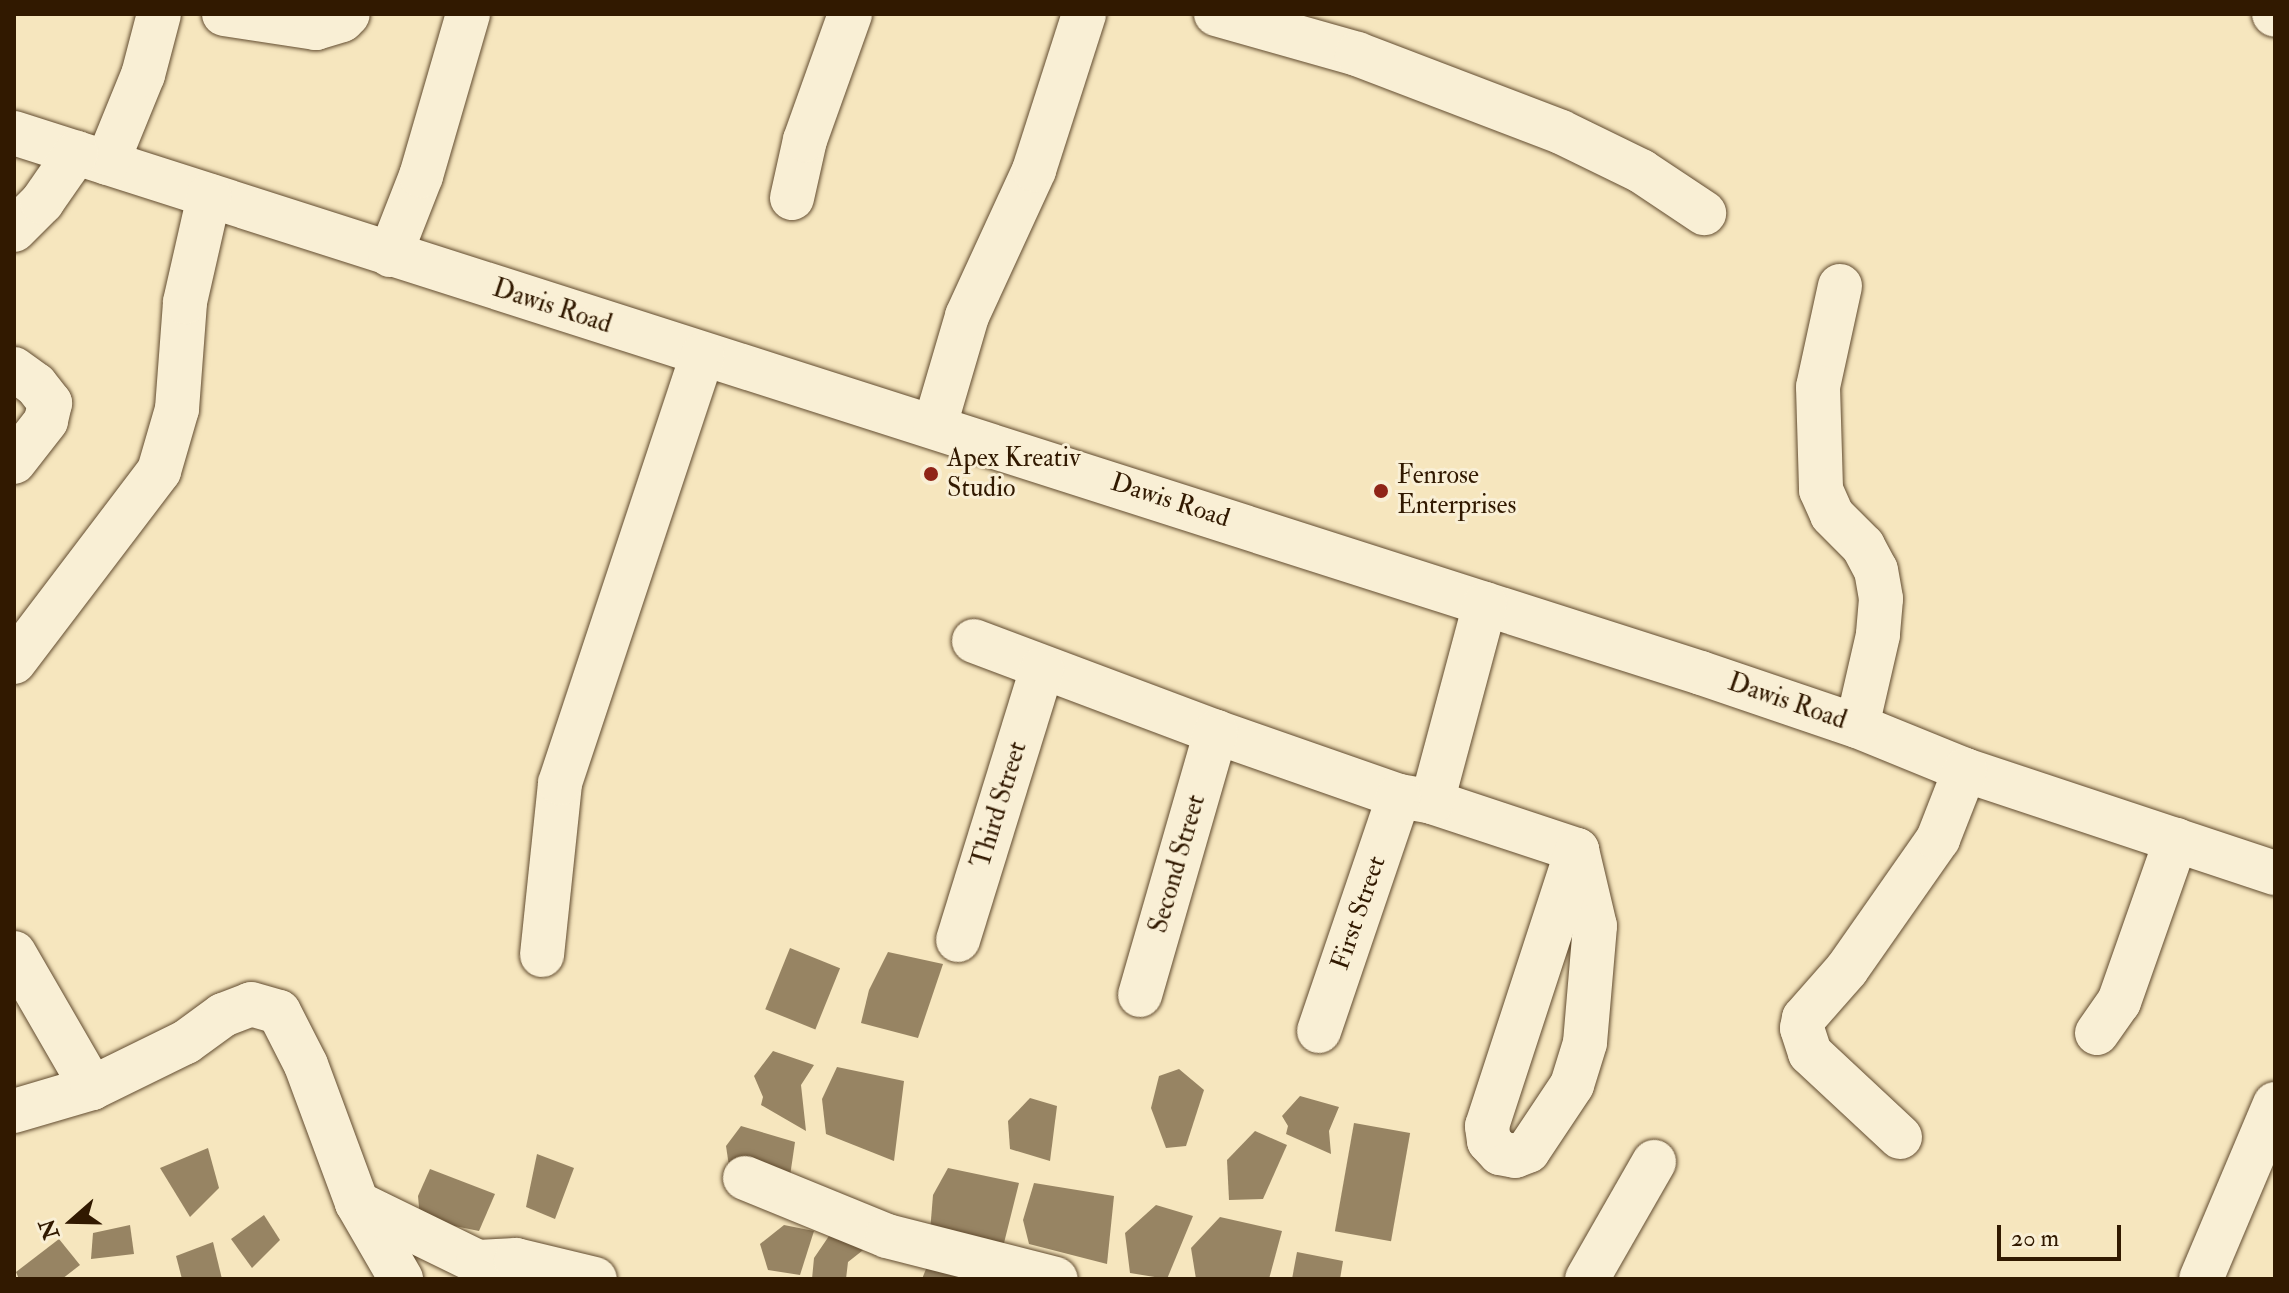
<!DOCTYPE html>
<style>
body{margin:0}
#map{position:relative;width:2289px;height:1293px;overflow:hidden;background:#f6e6be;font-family:"IM FELL Double Pica",serif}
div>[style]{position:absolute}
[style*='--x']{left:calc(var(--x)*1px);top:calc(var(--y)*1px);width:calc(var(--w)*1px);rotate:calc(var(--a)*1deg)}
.building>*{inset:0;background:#978463;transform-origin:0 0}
.roads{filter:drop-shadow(0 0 2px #624c30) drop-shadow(0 0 2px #624c30)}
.minor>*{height:44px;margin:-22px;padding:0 22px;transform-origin:22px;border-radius:22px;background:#f9efd5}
.dots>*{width:22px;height:22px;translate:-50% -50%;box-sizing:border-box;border:4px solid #f9efd5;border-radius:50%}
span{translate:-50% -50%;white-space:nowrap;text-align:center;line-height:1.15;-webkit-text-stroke:6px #f9efd5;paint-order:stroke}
.street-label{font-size:26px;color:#311900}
.poi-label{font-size:26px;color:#311900}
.left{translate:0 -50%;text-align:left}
.frame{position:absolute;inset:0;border:16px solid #311900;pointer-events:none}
.north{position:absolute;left:32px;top:1181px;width:80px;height:80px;-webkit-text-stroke:6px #f9efd5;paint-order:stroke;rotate:250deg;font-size:22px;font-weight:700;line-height:32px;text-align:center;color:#311900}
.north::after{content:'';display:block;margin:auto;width:28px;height:36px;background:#311900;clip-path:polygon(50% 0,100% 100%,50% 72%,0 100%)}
.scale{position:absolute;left:1997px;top:1225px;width:124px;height:36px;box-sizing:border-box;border:4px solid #311900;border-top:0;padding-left:10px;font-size:24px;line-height:28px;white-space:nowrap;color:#311900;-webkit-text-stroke:6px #f9efd5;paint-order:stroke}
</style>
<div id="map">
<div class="building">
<div style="left:790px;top:948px;width:54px;height:66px;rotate:22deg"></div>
<div style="clip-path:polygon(888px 952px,943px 964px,918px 1038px,861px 1023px,869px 990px)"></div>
<div style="clip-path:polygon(773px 1051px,814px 1065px,801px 1085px,806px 1131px,761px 1105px,763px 1097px,754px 1076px)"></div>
<div style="clip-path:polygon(837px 1067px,904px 1081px,894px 1161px,826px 1134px,822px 1099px)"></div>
<div style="clip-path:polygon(1179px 1069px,1204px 1090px,1186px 1146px,1166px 1148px,1151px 1108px,1159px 1076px)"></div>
<div style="clip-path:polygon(1300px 1096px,1339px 1107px,1329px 1131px,1331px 1154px,1286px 1134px,1288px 1126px,1282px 1116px)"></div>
<div style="clip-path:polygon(1030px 1098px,1057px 1106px,1050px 1161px,1010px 1149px,1008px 1121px)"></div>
<div style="left:1354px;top:1123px;width:57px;height:110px;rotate:10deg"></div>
<div style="clip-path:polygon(741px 1126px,795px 1142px,789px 1183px,729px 1166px,726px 1146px)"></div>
<div style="clip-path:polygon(1255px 1131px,1287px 1145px,1263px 1199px,1229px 1200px,1227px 1160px)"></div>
<div style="clip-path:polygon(208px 1148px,219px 1188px,190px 1217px,160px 1168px)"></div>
<div style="clip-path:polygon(537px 1154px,574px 1168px,555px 1219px,526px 1207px)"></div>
<div style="clip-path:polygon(948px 1168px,1019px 1183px,1003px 1247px,930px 1232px,933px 1195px)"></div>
<div style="clip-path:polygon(430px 1169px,495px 1194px,479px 1231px,420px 1219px,418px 1196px)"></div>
<div style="clip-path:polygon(1034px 1183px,1114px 1196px,1107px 1264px,1029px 1244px,1023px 1220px)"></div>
<div style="clip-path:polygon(1156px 1205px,1193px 1216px,1167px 1279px,1130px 1273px,1125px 1233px)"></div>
<div style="clip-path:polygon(264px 1215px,280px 1240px,252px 1268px,231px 1239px)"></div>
<div style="clip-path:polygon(1220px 1217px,1282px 1231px,1269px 1279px,1196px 1279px,1191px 1248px)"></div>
<div style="clip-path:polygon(130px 1225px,134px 1254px,91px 1259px,93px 1233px)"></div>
<div style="clip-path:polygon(784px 1225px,814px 1231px,800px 1275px,768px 1270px,760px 1244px)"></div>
<div style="clip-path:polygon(829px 1236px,867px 1247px,848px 1262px,846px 1279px,812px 1279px,814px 1258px)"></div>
<div style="clip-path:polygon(59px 1239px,80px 1265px,62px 1279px,19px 1279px,16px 1272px)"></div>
<div style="clip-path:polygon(213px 1242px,222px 1279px,182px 1279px,176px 1256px)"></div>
<div style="clip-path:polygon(1297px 1252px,1343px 1261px,1340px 1279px,1292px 1279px)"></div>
<div style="clip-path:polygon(930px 1259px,968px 1279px,922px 1279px)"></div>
</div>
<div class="roads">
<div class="minor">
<div style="--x:224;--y:14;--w:93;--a:8.7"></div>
<div style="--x:316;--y:28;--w:27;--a:-17"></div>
<div style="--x:342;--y:20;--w:8;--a:-45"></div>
<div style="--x:1216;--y:14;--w:147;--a:15.8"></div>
<div style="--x:1357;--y:54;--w:218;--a:20.9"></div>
<div style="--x:1561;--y:132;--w:89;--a:26"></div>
<div style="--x:1641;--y:171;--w:76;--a:33.7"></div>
<div style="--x:2274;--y:14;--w:1;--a:45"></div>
<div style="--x:14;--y:133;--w:1771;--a:17.75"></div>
<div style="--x:1701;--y:673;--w:165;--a:18.8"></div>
<div style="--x:1857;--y:726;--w:117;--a:22.2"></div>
<div style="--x:1965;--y:770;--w:327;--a:18.4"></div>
<div style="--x:107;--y:163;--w:95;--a:-67.8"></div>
<div style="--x:143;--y:75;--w:63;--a:-75.3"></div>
<div style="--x:792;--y:198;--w:59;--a:-77.4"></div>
<div style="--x:805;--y:140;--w:134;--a:-70.3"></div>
<div style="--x:14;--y:230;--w:40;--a:-45"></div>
<div style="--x:42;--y:202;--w:60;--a:-55.2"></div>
<div style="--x:390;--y:255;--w:85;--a:-68.6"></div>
<div style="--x:421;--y:176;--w:169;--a:-73.8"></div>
<div style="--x:1840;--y:286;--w:103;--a:102.3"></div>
<div style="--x:1818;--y:387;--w:103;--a:88.3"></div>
<div style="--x:1821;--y:490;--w:27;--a:66"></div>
<div style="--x:1832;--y:515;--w:44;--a:45"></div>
<div style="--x:1863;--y:546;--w:27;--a:62"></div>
<div style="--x:1876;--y:570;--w:29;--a:80"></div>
<div style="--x:1881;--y:599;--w:36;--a:95"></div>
<div style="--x:1878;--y:635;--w:93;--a:103"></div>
<div style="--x:14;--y:369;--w:27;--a:36"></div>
<div style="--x:36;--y:385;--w:23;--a:52"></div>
<div style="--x:50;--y:403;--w:18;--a:103"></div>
<div style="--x:46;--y:421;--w:52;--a:128"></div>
<div style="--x:935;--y:425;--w:114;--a:-73.6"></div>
<div style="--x:967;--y:316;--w:161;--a:-65.3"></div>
<div style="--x:1034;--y:170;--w:164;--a:-72.2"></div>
<div style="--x:974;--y:641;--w:259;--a:20.6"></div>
<div style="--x:1216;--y:732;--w:194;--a:19.3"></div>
<div style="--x:1399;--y:796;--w:34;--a:10"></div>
<div style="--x:1432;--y:802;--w:153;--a:18.3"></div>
<div style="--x:1577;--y:850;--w:78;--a:76.7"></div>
<div style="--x:1595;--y:926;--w:117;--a:94.9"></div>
<div style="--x:1585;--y:1043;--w:44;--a:107.2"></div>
<div style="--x:1572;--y:1085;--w:79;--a:123.7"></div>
<div style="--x:1528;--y:1151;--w:14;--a:159"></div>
<div style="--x:1515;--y:1156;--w:15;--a:-169"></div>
<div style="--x:1500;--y:1153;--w:16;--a:-133"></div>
<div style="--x:1489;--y:1141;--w:15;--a:-98"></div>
<div style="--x:1487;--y:1126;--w:290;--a:-71.9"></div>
<div style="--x:14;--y:662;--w:240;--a:-52.8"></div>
<div style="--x:159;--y:471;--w:65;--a:-73.8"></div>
<div style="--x:177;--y:409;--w:107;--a:-85.7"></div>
<div style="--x:185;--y:302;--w:109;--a:-77.2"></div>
<div style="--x:1432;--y:802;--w:205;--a:-75"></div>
<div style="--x:958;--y:940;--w:284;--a:-72.8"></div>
<div style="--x:14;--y:953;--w:156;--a:60"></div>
<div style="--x:542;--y:955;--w:173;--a:-84"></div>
<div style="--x:560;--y:783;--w:451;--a:-71.6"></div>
<div style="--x:1140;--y:995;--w:274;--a:-73.9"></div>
<div style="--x:1319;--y:1031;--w:248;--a:-71.2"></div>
<div style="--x:2097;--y:1033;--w:38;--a:-55"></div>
<div style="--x:2119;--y:1002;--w:172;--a:-70.6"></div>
<div style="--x:14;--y:1111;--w:81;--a:-16.4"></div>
<div style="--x:92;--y:1088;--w:105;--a:-26.1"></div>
<div style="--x:186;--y:1042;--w:46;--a:-36.1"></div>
<div style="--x:223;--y:1015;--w:30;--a:-21"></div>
<div style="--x:251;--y:1004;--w:29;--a:16"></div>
<div style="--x:279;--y:1012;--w:59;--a:63"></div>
<div style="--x:306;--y:1065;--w:147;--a:69.7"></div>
<div style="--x:357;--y:1203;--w:88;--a:59.9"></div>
<div style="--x:1900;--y:1137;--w:123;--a:-137"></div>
<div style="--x:1810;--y:1053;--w:26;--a:-108"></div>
<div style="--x:1802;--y:1028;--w:10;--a:-79"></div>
<div style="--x:1804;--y:1018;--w:65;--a:-48.7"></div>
<div style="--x:1847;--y:969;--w:159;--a:-55"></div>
<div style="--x:1938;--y:839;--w:74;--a:-68.6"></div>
<div style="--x:745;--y:1178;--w:153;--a:22.2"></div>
<div style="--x:887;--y:1236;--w:174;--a:14.3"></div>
<div style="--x:357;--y:1203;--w:135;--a:26"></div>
<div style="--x:478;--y:1262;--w:38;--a:-3"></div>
<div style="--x:516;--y:1260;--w:81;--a:13.5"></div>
<div style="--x:1587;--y:1279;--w:135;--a:-60.2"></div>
<div style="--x:2201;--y:1279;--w:190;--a:-67.1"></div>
</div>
</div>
<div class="dots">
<div style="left:931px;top:474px;background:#8f2418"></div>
<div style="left:1381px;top:491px;background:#8f2418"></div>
</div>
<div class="street-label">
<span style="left:552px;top:307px;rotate:18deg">Dawis Road</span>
<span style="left:1170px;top:501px;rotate:18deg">Dawis Road</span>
<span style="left:1787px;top:702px;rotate:19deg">Dawis Road</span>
<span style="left:1000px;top:805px;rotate:-73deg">Third Street</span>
<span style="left:1178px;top:864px;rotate:-74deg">Second Street</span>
<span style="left:1359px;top:913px;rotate:-71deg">First Street</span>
</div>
<div class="poi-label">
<span class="left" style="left:947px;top:474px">Apex Kreativ<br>Studio</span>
<span class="left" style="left:1397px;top:491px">Fenrose<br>Enterprises</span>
</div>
<div class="frame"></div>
<div class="north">N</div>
<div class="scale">20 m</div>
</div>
